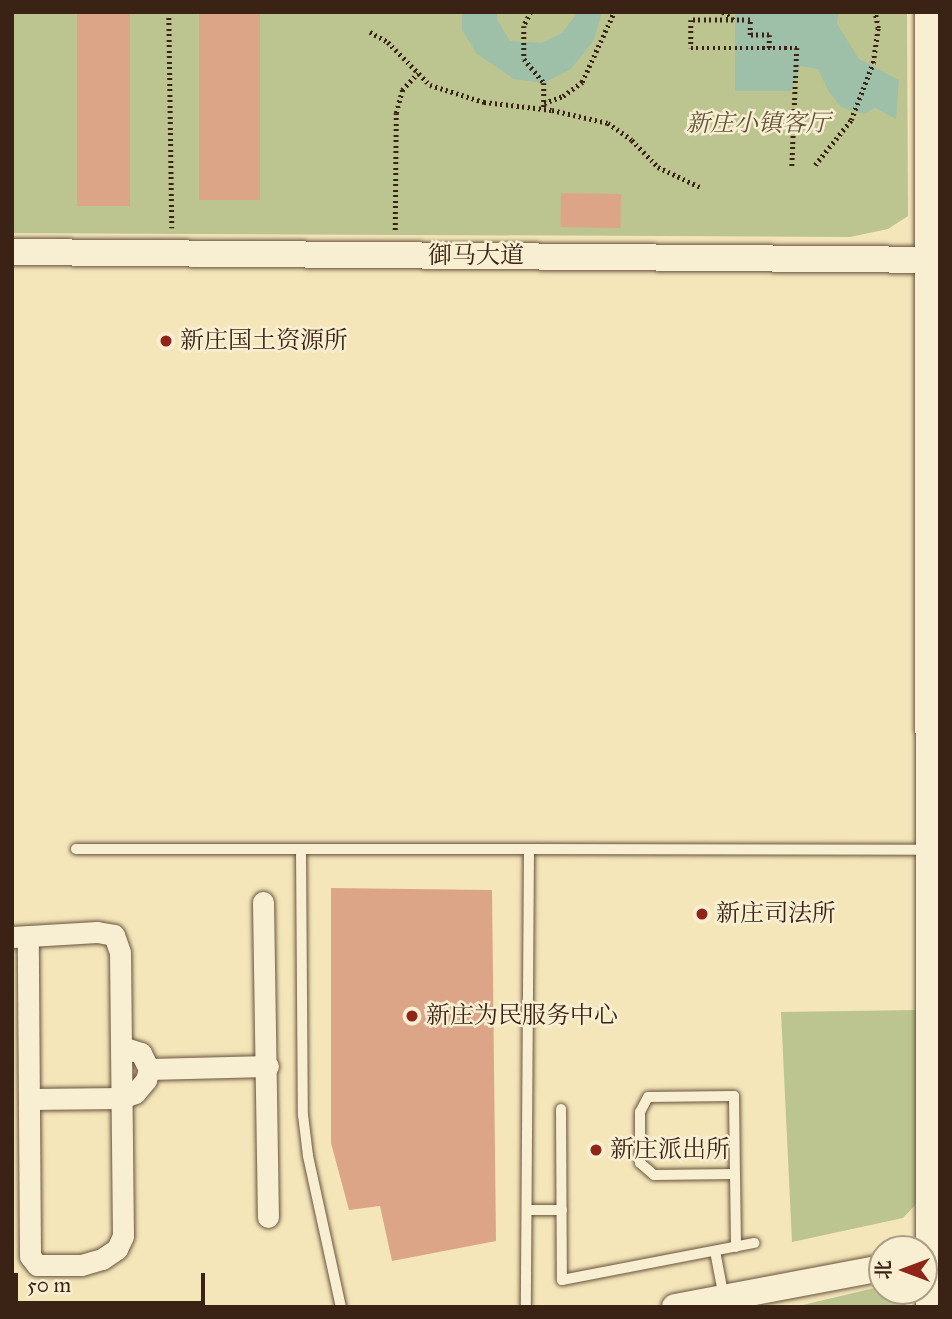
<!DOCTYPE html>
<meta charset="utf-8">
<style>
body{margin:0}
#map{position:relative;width:952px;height:1319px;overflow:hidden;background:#f4e6b9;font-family:"IM FELL Great Primer","Noto Serif SC",serif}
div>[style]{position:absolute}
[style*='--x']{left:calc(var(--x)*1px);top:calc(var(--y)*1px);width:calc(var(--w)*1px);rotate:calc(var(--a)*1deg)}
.green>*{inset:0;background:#bcc48f}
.water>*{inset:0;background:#9ec0a9}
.building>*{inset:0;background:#dda587;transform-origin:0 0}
.path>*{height:4.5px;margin-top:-2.25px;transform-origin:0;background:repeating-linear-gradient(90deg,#3a2214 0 2px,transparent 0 5.5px)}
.roads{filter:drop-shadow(0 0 2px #68533d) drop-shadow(0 0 2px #68533d)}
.service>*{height:10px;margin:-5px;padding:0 5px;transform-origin:5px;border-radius:5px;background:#f8efd2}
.minor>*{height:21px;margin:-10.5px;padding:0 10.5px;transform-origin:10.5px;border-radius:10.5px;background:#f8efd2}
.tertiary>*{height:26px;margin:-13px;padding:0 13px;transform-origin:13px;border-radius:13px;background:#f8efd2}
.dots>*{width:19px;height:19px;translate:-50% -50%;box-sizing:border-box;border:4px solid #f8efd2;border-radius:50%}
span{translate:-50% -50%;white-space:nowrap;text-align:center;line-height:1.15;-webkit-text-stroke:5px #f8efd2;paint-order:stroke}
.park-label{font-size:24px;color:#615339;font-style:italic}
.street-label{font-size:24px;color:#3a2214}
.poi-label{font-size:24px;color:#3a2214}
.left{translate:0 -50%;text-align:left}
.frame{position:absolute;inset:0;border:14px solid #3a2214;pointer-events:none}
.north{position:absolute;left:868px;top:1235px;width:70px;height:70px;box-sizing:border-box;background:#f8efd2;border:2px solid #ac9d86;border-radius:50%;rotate:270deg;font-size:19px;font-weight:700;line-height:28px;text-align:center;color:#3a2214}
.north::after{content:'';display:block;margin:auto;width:24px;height:32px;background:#8f2418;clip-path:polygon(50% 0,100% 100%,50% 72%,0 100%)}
.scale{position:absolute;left:14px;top:1273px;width:191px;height:32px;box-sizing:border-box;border:4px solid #3a2214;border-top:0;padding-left:9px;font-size:21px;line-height:24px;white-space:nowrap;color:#3a2214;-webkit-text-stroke:5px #f8efd2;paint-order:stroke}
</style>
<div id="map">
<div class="green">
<div style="clip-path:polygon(12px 12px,907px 12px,908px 216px,888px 229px,850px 237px,12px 233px)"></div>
<div style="clip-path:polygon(917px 1010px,920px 1200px,903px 1218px,792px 1242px,781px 1012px)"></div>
<div style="clip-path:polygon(879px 1287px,882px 1291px,900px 1292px,907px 1307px,794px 1307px)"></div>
</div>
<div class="water">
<div style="clip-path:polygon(462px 12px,497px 12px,497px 19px,510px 41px,542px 43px,562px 33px,578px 12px,602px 12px,594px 40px,571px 69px,544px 83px,514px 79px,477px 54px,462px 30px)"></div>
<div style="clip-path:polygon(735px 12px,839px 12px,837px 24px,859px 59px,899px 80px,896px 119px,875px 108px,864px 114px,841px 107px,829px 92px,818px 69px,800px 66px,791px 91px,735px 91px)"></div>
</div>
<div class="building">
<div style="left:77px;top:12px;width:53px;height:194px"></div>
<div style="left:199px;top:12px;width:61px;height:188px"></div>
<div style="left:561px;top:193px;width:60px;height:34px;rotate:1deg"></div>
<div style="clip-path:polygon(331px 888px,492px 890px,496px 1241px,392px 1261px,380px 1206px,349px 1210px,331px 1143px)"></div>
</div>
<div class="path">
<div style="--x:169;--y:12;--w:216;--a:89.2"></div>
<div style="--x:531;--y:12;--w:16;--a:117"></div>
<div style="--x:524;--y:26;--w:33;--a:90"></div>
<div style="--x:524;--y:59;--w:31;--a:50"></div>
<div style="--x:544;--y:83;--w:26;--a:90"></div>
<div style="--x:723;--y:12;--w:14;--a:36"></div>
<div style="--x:370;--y:32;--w:21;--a:29"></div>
<div style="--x:388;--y:42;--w:60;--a:45.7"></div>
<div style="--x:430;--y:85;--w:57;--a:17.5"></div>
<div style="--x:484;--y:102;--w:68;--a:6.7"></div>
<div style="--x:552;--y:110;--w:57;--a:13.1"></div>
<div style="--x:608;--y:123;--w:29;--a:35"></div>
<div style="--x:632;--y:140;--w:37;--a:46"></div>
<div style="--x:658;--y:167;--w:49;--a:25.5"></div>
<div style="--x:769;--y:48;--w:13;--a:-90"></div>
<div style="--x:769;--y:35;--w:19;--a:180"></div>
<div style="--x:750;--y:35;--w:15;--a:-90"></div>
<div style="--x:750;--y:20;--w:59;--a:180"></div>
<div style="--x:691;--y:20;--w:28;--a:90"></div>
<div style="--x:691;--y:48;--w:106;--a:0"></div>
<div style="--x:797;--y:48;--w:119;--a:92.4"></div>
<div style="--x:544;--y:103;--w:20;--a:-20"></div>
<div style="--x:563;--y:96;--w:24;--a:-36"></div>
<div style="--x:582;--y:82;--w:77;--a:-65.4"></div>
<div style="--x:815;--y:165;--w:58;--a:-51.3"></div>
<div style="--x:851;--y:120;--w:61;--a:-68.9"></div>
<div style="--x:873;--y:63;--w:35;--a:-82"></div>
<div style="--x:878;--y:28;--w:16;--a:-101"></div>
<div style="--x:395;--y:230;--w:117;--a:-89.5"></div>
<div style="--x:396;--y:113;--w:24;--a:-75"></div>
<div style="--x:402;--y:90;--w:23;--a:-47"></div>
</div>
<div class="roads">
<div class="service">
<div style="--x:76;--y:849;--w:453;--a:0"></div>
<div style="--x:529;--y:849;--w:458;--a:90.4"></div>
<div style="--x:529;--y:849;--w:400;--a:0.1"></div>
<div style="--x:301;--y:850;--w:265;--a:89.6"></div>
<div style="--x:303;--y:1115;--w:41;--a:83"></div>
<div style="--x:308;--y:1156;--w:155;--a:77.7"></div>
<div style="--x:561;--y:1109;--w:171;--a:89.7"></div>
<div style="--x:562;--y:1280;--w:196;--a:-10.9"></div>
<div style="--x:735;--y:1174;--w:81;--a:179.3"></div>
<div style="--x:654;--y:1175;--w:18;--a:-139"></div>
<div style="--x:640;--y:1163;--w:51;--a:-90"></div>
<div style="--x:640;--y:1112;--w:17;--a:-62"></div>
<div style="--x:648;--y:1097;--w:86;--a:-0.7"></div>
<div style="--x:734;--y:1096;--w:78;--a:89.3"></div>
<div style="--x:735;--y:1174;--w:73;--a:89.2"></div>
<div style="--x:527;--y:1210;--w:35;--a:0"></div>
<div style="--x:715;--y:1251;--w:48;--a:79.2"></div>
</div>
<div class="minor">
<div style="--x:263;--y:902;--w:315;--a:89.1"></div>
<div style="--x:12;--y:937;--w:85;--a:-3.4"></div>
<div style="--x:97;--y:932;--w:17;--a:10"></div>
<div style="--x:114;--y:935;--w:18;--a:71"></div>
<div style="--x:120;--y:952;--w:284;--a:89.4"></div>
<div style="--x:123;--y:1236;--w:14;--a:115"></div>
<div style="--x:117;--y:1249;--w:18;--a:146"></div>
<div style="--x:102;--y:1259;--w:22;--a:164"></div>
<div style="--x:81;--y:1265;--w:44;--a:180"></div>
<div style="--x:37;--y:1265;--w:11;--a:-128"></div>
<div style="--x:30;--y:1256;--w:320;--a:-90.4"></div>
<div style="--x:149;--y:1069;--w:119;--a:-1.4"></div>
<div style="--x:29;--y:1099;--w:93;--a:-0.6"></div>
<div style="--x:122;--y:1098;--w:14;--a:-21"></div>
<div style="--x:135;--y:1093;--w:17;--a:-50"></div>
<div style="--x:146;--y:1080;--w:11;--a:-75"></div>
<div style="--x:149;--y:1069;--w:18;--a:-117"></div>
<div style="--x:141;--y:1053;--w:21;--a:-163"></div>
</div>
<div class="tertiary">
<div style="--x:928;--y:12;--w:1295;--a:89.96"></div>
<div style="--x:12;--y:252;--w:928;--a:0.49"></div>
<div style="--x:675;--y:1307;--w:211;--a:-10.7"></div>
</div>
</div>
<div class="dots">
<div style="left:166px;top:341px;background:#8f2418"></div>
<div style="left:702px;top:914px;background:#8f2418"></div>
<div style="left:412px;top:1016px;background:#8f2418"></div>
<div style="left:596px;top:1150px;background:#8f2418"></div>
</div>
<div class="park-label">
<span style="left:758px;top:124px">新庄小镇客厅</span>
</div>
<div class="street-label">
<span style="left:476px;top:256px">御马大道</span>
</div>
<div class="poi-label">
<span class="left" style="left:180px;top:341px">新庄国土资源所</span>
<span class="left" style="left:716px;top:914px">新庄司法所</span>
<span class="left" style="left:426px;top:1016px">新庄为民服务中心</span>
<span class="left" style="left:610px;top:1150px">新庄派出所</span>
</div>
<div class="frame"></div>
<div class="north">北</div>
<div class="scale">50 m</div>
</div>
